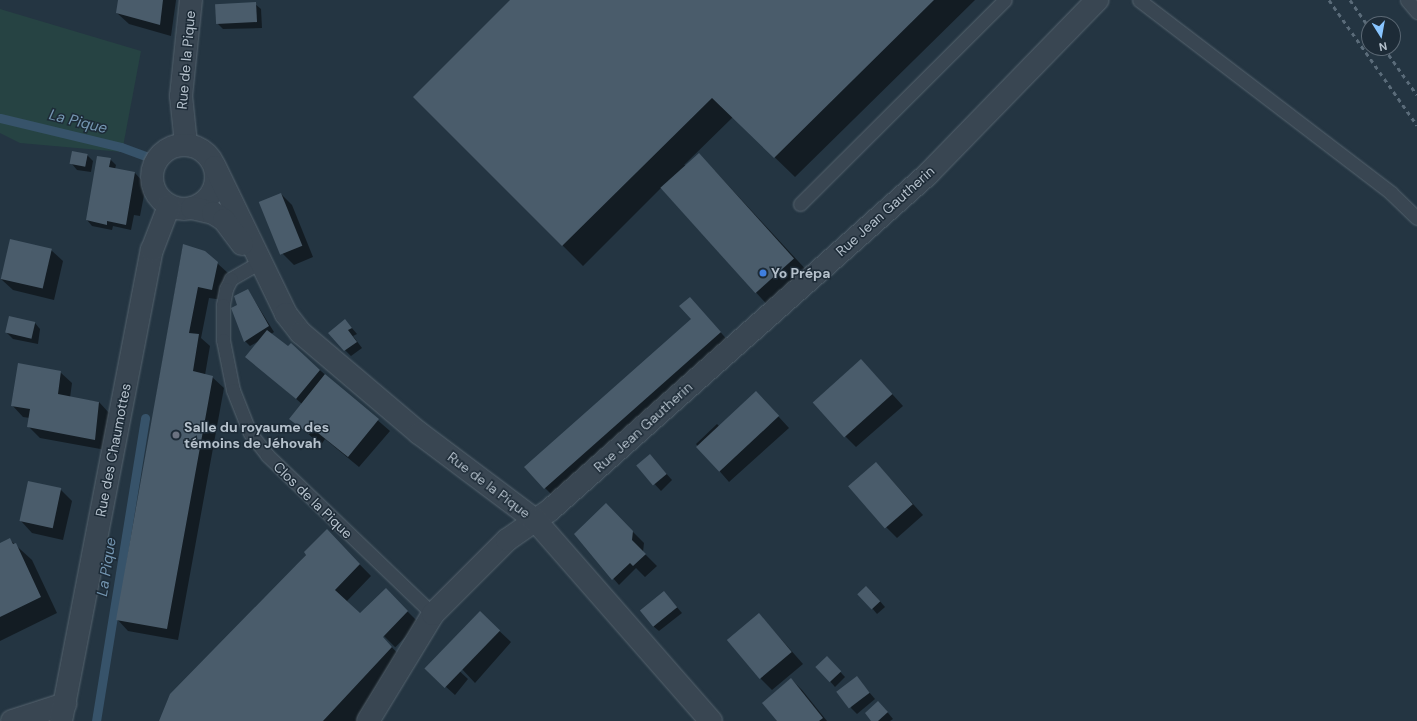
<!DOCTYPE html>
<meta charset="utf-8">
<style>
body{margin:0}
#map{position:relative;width:1417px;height:721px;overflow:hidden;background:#243542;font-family:"DM Sans",sans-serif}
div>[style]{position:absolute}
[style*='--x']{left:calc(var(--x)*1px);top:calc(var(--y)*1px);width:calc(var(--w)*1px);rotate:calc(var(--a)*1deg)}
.green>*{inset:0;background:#264343}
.shadow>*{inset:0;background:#0007;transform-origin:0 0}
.stream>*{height:9px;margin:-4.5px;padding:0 4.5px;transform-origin:4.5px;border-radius:4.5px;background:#37536a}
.building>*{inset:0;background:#4a5c6b;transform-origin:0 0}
.roads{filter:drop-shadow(0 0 1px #56646f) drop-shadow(0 0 1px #56646f)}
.service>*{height:13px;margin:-6.5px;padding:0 6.5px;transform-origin:6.5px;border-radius:6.5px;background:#394652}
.minor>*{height:22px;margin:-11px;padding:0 11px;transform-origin:11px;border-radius:11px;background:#394652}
.tertiary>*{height:22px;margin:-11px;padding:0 11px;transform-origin:11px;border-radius:11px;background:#394652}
.tertiary>.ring{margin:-11px;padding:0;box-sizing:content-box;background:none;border:22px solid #394652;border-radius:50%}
.rail>*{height:3px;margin-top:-1.5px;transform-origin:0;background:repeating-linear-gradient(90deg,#5a6b79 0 4px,transparent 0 8px)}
.dots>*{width:11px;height:11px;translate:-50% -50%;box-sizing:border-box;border:2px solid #1d2b37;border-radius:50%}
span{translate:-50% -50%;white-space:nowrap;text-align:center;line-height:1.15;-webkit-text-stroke:3px #1d2b37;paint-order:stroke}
.street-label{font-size:14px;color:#b5c1cc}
.poi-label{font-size:14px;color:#b5c1cc;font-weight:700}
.left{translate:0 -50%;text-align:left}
.water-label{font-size:15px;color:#7496b1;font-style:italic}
.north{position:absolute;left:1361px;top:16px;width:40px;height:40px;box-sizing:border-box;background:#1d2b37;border:1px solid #5a6773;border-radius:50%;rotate:169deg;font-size:11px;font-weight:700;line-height:16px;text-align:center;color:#b5c1cc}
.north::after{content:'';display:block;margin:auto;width:14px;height:18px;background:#88c4fe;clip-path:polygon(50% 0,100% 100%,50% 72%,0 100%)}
</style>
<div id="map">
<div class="green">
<div style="clip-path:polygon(0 9px,141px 51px,122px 152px,20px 143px,0 133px)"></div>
</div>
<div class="shadow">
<div style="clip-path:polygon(119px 0,176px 0,171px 36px,129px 24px,117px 13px)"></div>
<div style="clip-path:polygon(511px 0,975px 0,795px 177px,733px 117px,684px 165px,715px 171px,810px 274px,772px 310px,661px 188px,583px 266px,415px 97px)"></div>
<div style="clip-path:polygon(255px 4px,261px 9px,262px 28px,223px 29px,217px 23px)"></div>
<div style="clip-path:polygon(87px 155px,93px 161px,91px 172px,77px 170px,72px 164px)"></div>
<div style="clip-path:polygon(110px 159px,116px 165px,115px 169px,135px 173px,146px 185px,140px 216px,134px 215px,131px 230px,113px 226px,112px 230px,92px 226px,87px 220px)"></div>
<div style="clip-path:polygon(281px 194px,292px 205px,313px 257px,294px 265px,283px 254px,261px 202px)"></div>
<div style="clip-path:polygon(183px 246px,217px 263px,229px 274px,223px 300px,209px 298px,201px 338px,210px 346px,205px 375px,212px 377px,224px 388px,178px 640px,128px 631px,117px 619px)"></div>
<div style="clip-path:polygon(51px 250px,63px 261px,54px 300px,13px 290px,1px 279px)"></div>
<div style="clip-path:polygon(248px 290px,274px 332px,271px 334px,288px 348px,291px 345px,390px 431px,359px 467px,325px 439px,321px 445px,291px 419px,302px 404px,272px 378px,259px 341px,250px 346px,245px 341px,239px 305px)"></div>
<div style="clip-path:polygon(690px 298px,731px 344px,562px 505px,525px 468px,692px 319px)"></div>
<div style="clip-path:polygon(345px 320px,357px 334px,353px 336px,362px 348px,351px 356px,345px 350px)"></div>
<div style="clip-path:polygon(35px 323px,40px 329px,38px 344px,13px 339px,7px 333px)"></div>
<div style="clip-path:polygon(60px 372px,72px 383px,70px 398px,99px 402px,110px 414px,106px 450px,40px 438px,28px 426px,30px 418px,23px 417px,12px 405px)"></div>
<div style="clip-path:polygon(872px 372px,903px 406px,856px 447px,845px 436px)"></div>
<div style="clip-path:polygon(767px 404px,789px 428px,729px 482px,696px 444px,717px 424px,719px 426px)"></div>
<div style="clip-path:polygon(655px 461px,672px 480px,661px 491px,638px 466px)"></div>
<div style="clip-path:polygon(876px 463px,923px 515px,897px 538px,886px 527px)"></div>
<div style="clip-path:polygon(60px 489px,72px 501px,63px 540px,32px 533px,21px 521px)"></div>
<div style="clip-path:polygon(606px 505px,644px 543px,643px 552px,657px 566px,645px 577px,636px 568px,619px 585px,575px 534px)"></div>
<div style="clip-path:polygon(327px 531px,371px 576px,347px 601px,412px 668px,362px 721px,160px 721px)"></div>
<div style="clip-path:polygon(9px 539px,32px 560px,57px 613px,0 641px,0 544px)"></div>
<div style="left:386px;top:590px;width:47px;height:34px;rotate:45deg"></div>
<div style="clip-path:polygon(872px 592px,885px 607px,877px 614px,872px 608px)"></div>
<div style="clip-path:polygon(669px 598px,682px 613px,659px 631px,653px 626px)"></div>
<div style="clip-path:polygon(480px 613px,511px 642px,475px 683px,461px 668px,454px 666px,468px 679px,455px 695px,435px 677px)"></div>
<div style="clip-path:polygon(759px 614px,803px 664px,772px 690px,761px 679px)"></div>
<div style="clip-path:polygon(832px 663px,845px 677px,835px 687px,817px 666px)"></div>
<div style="clip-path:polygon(856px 677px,875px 699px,857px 714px,851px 708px)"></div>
<div style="clip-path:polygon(791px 679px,802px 690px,827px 721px,778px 721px)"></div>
<div style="clip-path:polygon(884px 708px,893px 719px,890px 721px,872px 721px)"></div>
</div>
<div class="stream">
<div style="--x:0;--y:118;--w:124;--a:13.5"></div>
<div style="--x:121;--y:147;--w:29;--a:20"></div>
<div style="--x:96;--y:721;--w:307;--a:-80.8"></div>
</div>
<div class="building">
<div style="clip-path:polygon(118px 0,163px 0,160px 25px,116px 13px)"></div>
<div style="clip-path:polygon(510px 0,934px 0,774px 158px,712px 98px,562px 246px,413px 97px)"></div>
<div style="left:256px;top:2px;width:20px;height:41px;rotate:87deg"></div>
<div style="left:72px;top:151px;width:16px;height:13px;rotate:11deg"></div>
<div style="left:699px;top:153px;width:142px;height:52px;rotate:48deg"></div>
<div style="clip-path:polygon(97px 156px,111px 158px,109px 167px,135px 172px,126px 225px,107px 221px,107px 225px,86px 220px)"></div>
<div style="left:281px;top:193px;width:57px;height:24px;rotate:68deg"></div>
<div style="left:10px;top:239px;width:43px;height:41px;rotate:13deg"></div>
<div style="clip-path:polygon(183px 244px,205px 251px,218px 262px,212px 290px,198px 287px,189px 333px,199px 334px,193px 371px,213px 376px,167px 629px,116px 620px)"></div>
<div style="clip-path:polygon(248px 289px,269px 326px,244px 342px,231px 308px,237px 305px,234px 296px)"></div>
<div style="clip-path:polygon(690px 297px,721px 332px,544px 489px,524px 467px,691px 319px,679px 306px)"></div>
<div style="left:9px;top:316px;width:27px;height:17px;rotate:13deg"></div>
<div style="clip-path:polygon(345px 319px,352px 328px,348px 330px,357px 342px,344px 351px,328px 333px)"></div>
<div style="clip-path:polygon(267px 330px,288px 346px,291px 343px,320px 370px,296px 399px,245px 357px)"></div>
<div style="left:861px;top:359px;width:47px;height:65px;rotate:48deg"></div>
<div style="clip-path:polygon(18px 363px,61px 371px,58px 394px,99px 402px,95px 440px,27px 427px,30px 409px,11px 406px)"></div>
<div style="clip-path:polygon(325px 374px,379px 419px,348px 457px,313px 429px,309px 434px,289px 419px)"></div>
<div style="left:756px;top:391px;width:34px;height:82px;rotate:47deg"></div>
<div style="left:650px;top:454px;width:26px;height:18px;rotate:50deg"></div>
<div style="left:876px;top:462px;width:56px;height:37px;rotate:49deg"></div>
<div style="left:28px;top:481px;width:34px;height:41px;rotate:12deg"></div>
<div style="clip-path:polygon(606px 503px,633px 531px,632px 540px,646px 554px,633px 566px,630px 563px,612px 580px,574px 534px)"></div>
<div style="clip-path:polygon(327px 529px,360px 564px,335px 590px,360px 613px,386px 588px,408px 611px,383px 637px,392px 647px,323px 721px,159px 721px,170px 694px,306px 555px,304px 552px)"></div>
<div style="clip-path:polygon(10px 538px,13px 544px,16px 543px,41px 597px,0 617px,0 543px)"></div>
<div style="left:866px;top:586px;width:21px;height:12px;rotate:47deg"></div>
<div style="left:664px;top:591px;width:21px;height:31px;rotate:51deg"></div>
<div style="left:480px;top:611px;width:28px;height:80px;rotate:44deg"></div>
<div style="left:759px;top:613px;width:51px;height:42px;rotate:50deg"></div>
<div style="left:827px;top:656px;width:21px;height:16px;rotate:47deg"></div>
<div style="left:857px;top:676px;width:21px;height:26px;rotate:53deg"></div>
<div style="clip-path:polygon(791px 678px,823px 718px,819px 721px,777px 721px,762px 703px)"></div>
<div style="clip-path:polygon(878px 701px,888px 712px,878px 721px,871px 721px,865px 713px)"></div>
</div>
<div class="roads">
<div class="service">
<div style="--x:1139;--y:0;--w:317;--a:37.4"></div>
<div style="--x:1391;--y:193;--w:36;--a:44"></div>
<div style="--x:1407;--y:0;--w:16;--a:50"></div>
<div style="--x:800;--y:204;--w:289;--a:-44.9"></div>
<div style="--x:260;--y:262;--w:34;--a:150"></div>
<div style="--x:231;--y:279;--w:11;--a:117"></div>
<div style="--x:226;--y:289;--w:16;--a:101"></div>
<div style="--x:223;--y:305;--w:35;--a:90"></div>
<div style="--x:223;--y:340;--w:51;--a:78.7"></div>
<div style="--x:233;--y:390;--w:46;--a:68.4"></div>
<div style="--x:250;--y:433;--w:28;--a:52"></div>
<div style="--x:267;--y:455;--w:230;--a:43.8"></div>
</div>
<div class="minor">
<div style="--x:12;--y:721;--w:56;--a:-17.8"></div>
<div style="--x:368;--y:721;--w:125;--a:-58.7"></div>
<div style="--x:433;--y:614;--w:105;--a:-45"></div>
<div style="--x:507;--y:540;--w:52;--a:-34.9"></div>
<div style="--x:550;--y:510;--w:506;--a:-41.63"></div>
<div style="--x:928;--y:174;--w:243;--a:-45.8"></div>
</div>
<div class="tertiary">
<div style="--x:186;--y:144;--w:48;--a:-95.9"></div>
<div style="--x:181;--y:96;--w:97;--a:-84.1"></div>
<div class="ring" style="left:152px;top:145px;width:42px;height:42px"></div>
<div style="--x:215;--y:167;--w:163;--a:64.2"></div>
<div style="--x:286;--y:314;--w:24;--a:52"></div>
<div style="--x:301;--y:333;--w:155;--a:40.3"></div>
<div style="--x:419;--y:433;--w:145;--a:36.9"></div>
<div style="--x:535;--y:520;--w:267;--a:48.8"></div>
<div style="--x:192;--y:208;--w:22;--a:13"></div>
<div style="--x:213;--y:213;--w:13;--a:32"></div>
<div style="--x:224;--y:220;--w:30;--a:53"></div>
<div style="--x:61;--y:721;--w:480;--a:-79.1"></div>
<div style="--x:152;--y:250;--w:47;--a:-68.9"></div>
</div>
</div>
<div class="rail">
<div style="--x:1329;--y:0;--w:153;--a:54.9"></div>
<div style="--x:1350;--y:0;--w:33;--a:55"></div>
<div style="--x:1384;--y:48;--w:57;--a:54.9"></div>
</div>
<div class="dots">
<div style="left:763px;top:273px;background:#3f7fe0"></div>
<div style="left:176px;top:435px;background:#6b7280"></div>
</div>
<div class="street-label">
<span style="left:186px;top:60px;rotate:-85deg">Rue de la Pique</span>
<span style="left:885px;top:211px;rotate:-42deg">Rue Jean Gautherin</span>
<span style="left:643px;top:427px;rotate:-42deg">Rue Jean Gautherin</span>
<span style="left:113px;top:450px;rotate:-79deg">Rue des Chaumottes</span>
<span style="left:489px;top:485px;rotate:37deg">Rue de la Pique</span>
<span style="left:313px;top:500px;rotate:44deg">Clos de la Pique</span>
</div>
<div class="poi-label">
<span class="left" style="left:771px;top:273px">Yo Prépa</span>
<span class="left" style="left:184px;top:435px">Salle du royaume des<br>témoins de Jéhovah</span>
</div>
<div class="water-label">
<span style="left:78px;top:122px;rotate:14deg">La Pique</span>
<span style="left:107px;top:567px;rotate:-81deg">La Pique</span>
</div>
<div class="north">N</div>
</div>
